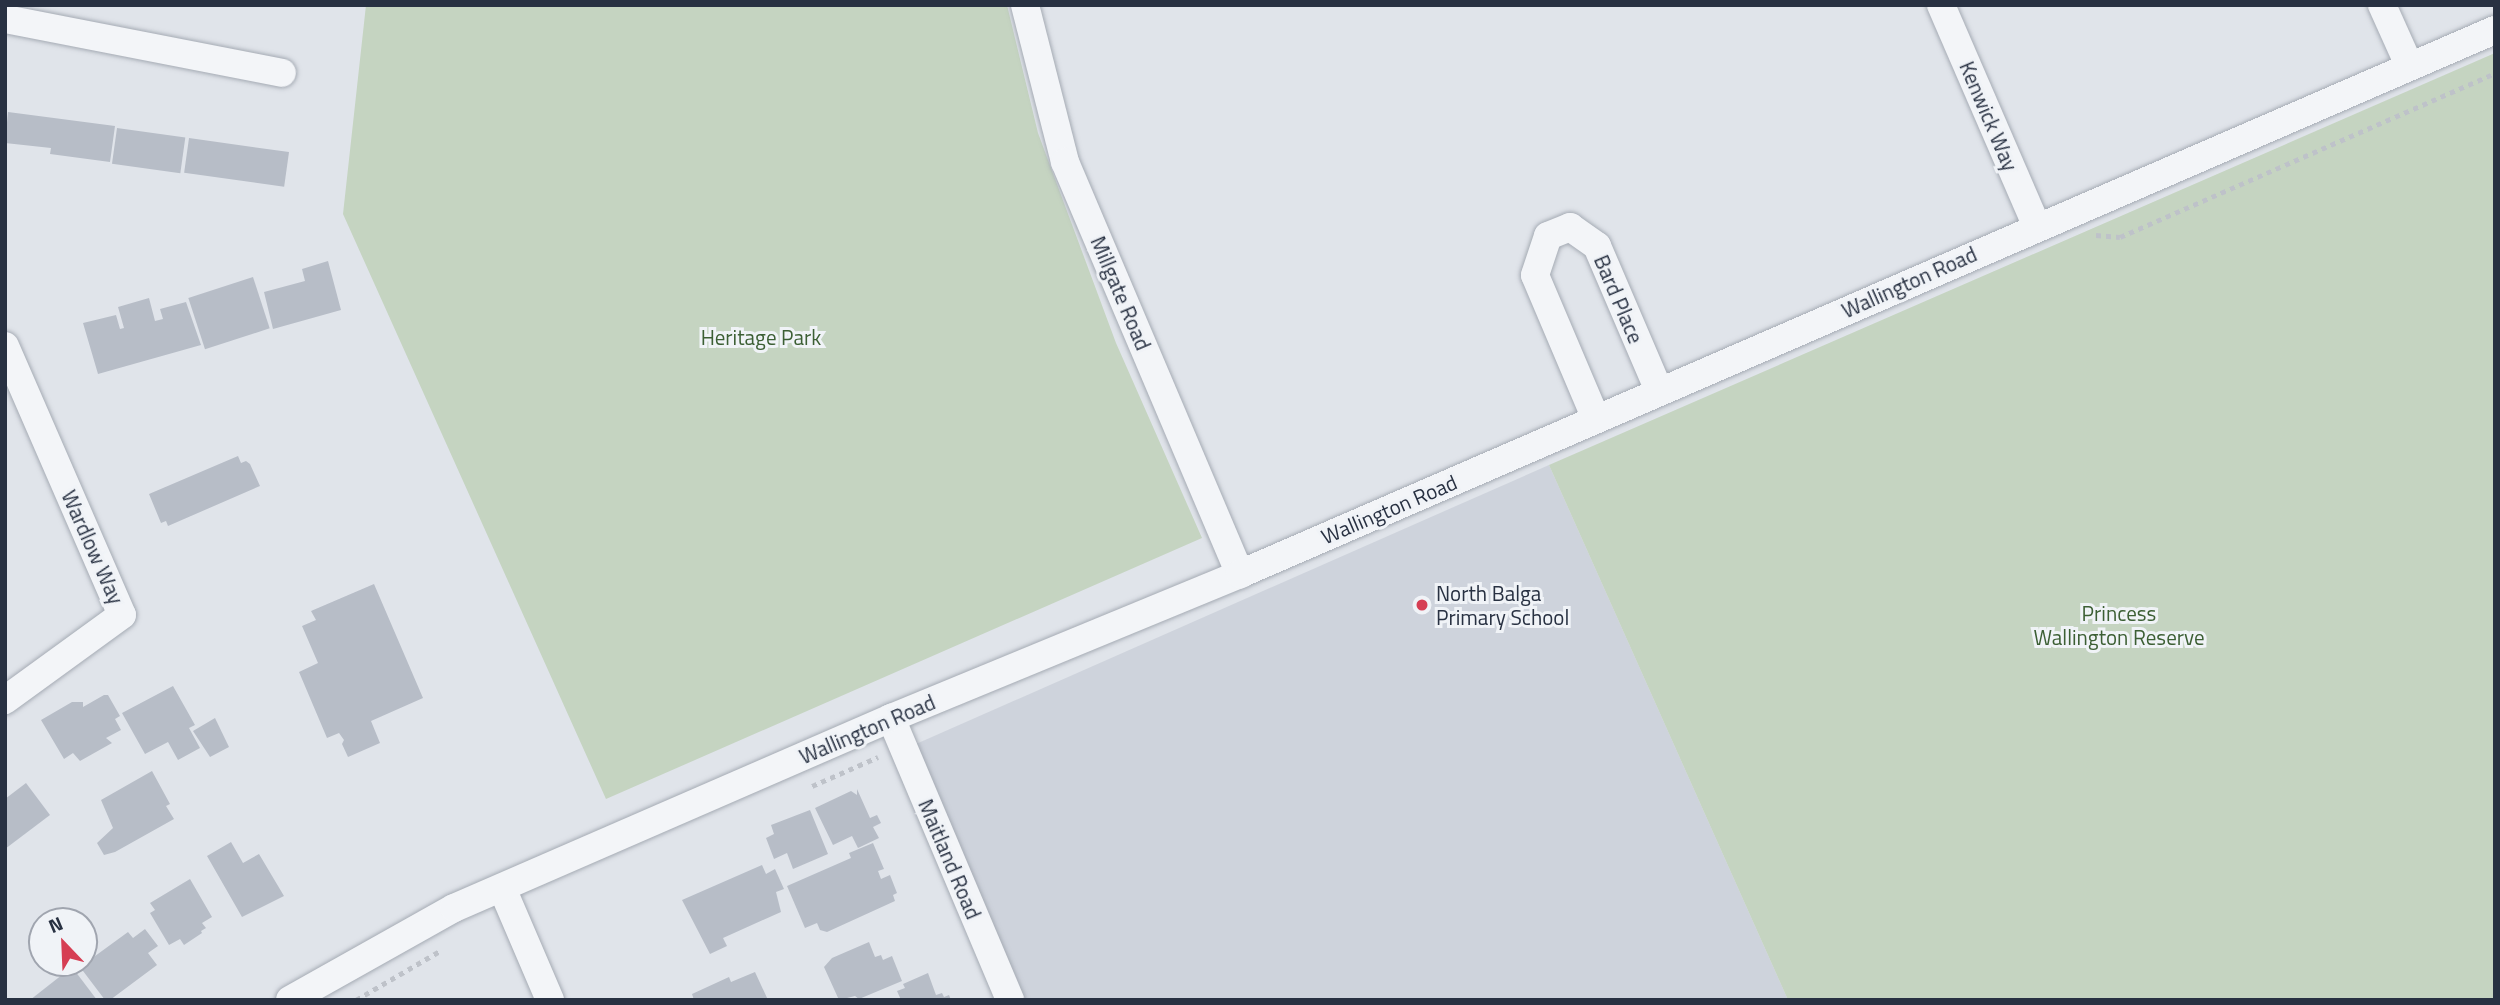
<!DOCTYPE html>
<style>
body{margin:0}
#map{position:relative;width:2500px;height:1005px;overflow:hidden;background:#e0e4ea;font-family:"Titillium Web",sans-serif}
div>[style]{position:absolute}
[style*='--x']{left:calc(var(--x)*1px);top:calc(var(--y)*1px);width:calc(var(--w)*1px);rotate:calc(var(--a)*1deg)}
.built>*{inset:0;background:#ced3dc}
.green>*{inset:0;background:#c5d4c1}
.building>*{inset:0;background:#b7bdc7;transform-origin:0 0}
.path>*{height:4.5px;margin-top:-2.25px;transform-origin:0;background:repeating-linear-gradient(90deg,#bec2c9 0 5px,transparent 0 10px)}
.roads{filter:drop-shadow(0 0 2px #a5abb4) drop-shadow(0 0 2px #a5abb4)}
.minor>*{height:28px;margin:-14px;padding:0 14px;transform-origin:14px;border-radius:14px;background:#f3f5f8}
.dots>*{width:19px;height:19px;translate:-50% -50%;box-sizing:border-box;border:4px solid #f0f3f7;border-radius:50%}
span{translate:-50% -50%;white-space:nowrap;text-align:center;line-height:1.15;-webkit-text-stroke:6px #f0f3f7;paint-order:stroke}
.street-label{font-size:21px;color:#283142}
.park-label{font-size:21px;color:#3c5f34}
.poi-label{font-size:21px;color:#283142}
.left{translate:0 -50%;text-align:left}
.frame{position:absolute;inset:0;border:7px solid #283142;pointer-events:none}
.north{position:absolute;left:28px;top:907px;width:70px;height:70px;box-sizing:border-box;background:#f0f3f7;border:2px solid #a0a5af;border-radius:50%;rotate:337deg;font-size:19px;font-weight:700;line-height:28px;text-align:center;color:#283142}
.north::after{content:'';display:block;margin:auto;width:24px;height:32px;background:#d63e53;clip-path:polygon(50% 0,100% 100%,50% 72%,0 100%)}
</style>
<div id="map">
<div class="built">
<div style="clip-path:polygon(1549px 465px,1788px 1000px,1022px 1000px,916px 744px)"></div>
</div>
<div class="green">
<div style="clip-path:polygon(366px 5px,1007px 5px,1038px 133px,1116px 343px,1202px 538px,606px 799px,343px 214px)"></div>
<div style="clip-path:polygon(2495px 53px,2495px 1000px,1788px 1000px,1549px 465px)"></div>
</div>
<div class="building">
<div style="clip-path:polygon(8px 112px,115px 126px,110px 162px,50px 154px,51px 148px,5px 143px)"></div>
<div style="left:117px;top:128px;width:69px;height:36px;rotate:8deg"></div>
<div style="left:189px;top:138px;width:101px;height:35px;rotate:8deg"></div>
<div style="clip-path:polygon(328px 261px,341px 310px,273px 329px,264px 292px,305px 281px,302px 269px)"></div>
<div style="left:253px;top:277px;width:54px;height:68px;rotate:72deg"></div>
<div style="clip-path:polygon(149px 298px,155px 321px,163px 319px,160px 309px,186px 302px,201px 345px,98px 374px,83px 323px,116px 315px,120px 329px,124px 328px,118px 307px)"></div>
<div style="clip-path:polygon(238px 456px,241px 463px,246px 461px,250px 464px,260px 486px,168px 526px,166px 521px,161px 523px,149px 494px)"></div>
<div style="clip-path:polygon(374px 584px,423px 698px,371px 721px,380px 743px,348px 757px,342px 744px,344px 740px,339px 733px,327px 738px,299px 672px,318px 663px,302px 626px,316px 620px,311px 611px)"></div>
<div style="clip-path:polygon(173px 686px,195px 725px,189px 728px,200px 748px,178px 760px,168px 742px,145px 754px,122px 713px)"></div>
<div style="clip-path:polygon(104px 695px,108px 695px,120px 716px,115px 719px,121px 730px,106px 738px,112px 743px,80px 761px,73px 753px,64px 759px,41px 720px,72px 702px,83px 702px,83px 707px)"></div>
<div style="clip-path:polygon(215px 718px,229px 747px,210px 757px,193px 731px)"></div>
<div style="clip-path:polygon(152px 771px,170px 804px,166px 806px,174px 819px,115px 852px,104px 855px,97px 843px,113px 828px,101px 800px)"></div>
<div style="clip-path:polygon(26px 783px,50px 815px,5px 849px,5px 799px)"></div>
<div style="clip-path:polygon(857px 789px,870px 818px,877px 815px,881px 823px,873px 827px,879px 838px,858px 848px,852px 836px,833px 845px,815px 808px,851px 791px,857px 795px)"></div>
<div style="clip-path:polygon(810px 810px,828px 854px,793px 869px,787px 853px,774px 859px,766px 838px,774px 834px,771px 825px)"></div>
<div style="clip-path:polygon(231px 842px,243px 863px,259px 854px,284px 896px,242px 917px,207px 856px)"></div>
<div style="clip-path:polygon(873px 843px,884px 869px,878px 871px,881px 879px,890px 875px,897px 893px,893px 895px,895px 901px,827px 932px,820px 930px,817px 923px,805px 928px,787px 886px,851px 858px,849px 853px)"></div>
<div style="clip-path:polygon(762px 865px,766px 874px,775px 869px,784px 889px,776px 892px,781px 912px,723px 938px,727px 946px,710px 954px,682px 900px)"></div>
<div style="clip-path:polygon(190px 879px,212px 917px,202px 923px,206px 928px,201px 931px,202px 933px,184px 945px,180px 939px,169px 945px,150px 913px,155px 910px,150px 903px)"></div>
<div style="clip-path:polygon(145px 929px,158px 946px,148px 953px,157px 965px,110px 1000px,105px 1000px,80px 967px,128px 932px,133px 938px)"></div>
<div style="clip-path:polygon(869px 942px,875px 957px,881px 955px,883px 960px,892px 956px,902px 981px,859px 999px,855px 996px,839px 1000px,824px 967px,832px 958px)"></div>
<div style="clip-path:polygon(72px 967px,97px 1000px,30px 1000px)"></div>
<div style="clip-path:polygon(755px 972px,768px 1000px,694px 1000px,692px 994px,729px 977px,731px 982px)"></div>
<div style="clip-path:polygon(928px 973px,936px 995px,942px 993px,944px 997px,949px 995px,951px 1000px,901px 1000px,897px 991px,905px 988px,903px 984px)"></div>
</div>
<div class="path">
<div style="--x:2096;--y:235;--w:24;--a:5"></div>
<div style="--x:2120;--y:237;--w:409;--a:-23.6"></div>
<div style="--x:812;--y:786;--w:72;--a:-23.7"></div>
<div style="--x:356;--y:1000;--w:97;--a:-30.3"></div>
</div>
<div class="roads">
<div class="minor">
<div style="--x:1025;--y:5;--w:162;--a:75.7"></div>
<div style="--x:1065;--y:162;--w:448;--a:67"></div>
<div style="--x:1941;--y:5;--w:242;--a:66.6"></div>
<div style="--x:2382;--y:5;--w:66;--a:65.8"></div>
<div style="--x:5;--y:19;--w:282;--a:11"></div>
<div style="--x:5;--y:346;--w:293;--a:66.5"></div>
<div style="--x:122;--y:615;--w:145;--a:144"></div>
<div style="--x:1596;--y:419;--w:156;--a:-113"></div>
<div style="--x:1535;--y:275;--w:41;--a:-71.6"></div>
<div style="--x:1548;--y:236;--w:24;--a:-22"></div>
<div style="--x:1570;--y:227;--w:33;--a:35"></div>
<div style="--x:1597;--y:246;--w:158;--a:66.8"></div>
<div style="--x:891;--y:718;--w:306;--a:67.1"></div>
<div style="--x:502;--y:888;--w:122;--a:66.8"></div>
<div style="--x:290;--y:1000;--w:188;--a:-29.3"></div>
<div style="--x:454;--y:908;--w:477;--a:-23.5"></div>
<div style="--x:891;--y:718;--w:378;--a:-22.4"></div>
<div style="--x:1240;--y:574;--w:1368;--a:-23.44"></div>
</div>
</div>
<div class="dots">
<div style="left:1422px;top:605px;background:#d63e53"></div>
</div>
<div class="street-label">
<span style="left:1989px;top:116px;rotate:67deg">Kenwick Way</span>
<span style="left:1909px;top:282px;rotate:-24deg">Wallington Road</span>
<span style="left:1121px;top:293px;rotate:67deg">Millgate Road</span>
<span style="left:1619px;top:299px;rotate:67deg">Bard Place</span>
<span style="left:1389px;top:509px;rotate:-23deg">Wallington Road</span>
<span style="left:93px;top:547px;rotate:66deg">Wardlow Way</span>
<span style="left:867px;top:729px;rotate:-23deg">Wallington Road</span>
<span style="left:950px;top:859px;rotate:67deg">Maitland Road</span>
</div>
<div class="park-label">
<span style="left:761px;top:337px">Heritage Park</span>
<span style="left:2119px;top:625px">Princess<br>Wallington Reserve</span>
</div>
<div class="poi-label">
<span class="left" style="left:1436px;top:605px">North Balga<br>Primary School</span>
</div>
<div class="frame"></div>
<div class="north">N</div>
</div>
